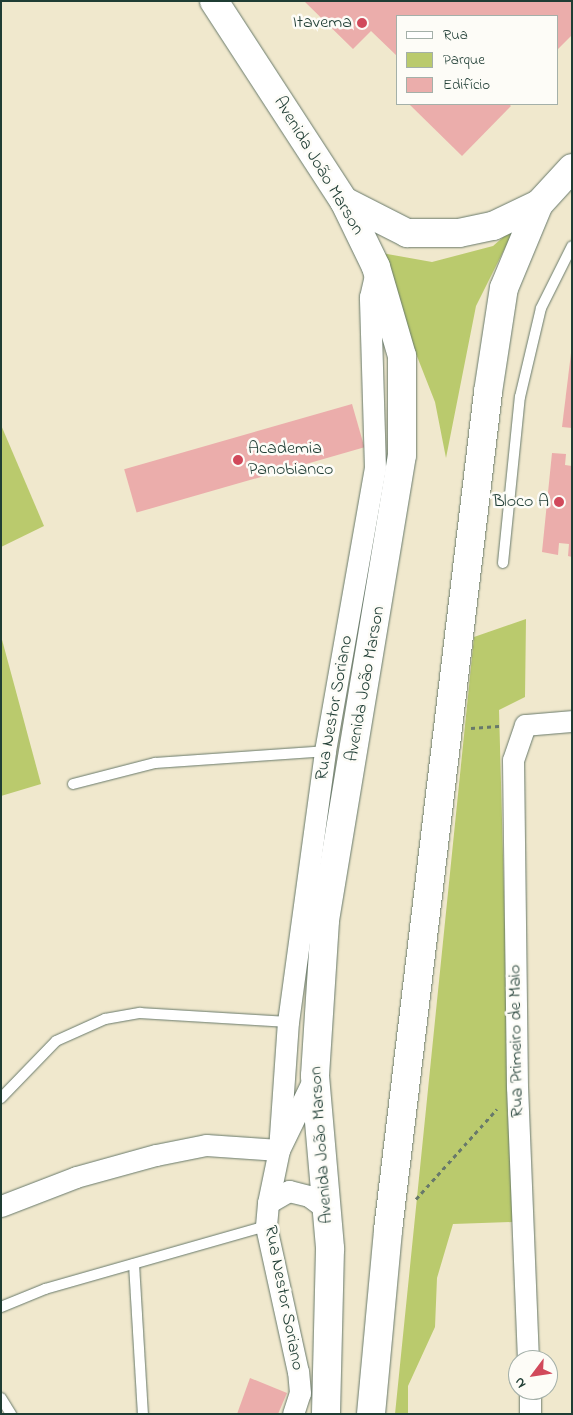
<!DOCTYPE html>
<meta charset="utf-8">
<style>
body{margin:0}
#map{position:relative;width:573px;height:1415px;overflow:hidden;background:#f0e8cd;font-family:"Indie Flower",sans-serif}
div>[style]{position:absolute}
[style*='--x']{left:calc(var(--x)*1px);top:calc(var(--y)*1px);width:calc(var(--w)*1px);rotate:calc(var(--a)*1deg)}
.green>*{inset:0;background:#baca6d}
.building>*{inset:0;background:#ebadab;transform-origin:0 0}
.path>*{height:3px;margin-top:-1.5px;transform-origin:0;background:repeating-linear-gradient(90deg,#68796a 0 4px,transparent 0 8px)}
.roads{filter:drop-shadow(0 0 1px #68796a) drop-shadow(0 0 1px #68796a)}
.lane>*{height:10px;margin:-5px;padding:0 5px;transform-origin:5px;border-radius:5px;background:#fff}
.street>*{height:21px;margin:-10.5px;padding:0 10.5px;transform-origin:10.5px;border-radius:10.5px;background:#fff}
.primary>*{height:28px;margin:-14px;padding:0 14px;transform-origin:14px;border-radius:14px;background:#fff}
.dots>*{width:14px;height:14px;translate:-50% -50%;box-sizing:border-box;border:2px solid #fdfcf7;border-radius:50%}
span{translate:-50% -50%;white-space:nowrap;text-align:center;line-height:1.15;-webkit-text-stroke:5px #fdfcf7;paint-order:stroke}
.poi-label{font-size:18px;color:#1f3d34}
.right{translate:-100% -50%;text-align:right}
.left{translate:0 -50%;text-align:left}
.street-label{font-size:18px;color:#1f3d34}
.frame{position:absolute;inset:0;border:2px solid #1f3d34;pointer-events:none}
.legend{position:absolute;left:396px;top:15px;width:162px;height:90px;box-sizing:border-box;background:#fdfcf7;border:1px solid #a4b0a9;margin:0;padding:6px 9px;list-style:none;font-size:15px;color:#1f3d34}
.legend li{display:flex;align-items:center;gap:10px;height:25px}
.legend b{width:25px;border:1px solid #a4b0a9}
.north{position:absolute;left:508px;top:1350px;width:50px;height:50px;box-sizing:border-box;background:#fdfcf7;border:1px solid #a4b0a9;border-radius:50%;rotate:239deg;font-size:14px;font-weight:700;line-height:20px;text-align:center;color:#1f3d34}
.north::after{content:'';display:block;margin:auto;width:18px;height:22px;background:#d1495b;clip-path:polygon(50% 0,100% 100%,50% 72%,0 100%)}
</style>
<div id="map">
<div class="green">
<div style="clip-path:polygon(516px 226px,476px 306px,446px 458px,435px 402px,376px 252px,432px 262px,493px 246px)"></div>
<div style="clip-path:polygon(1px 425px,44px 526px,1px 547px)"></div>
<div style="clip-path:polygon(526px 619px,525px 697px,499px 710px,513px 1222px,453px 1224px,437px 1278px,435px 1327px,408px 1386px,408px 1414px,395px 1414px,474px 637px)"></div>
<div style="clip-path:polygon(1px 636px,41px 784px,1px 796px)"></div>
</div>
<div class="building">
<div style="clip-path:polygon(304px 1px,572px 1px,572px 35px,557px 50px,557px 16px,397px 16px,397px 56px,371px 31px,353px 49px)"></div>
<div style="clip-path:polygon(409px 104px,509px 104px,511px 106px,462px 156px)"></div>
<div style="clip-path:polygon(572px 345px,572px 428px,562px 427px)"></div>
<div style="left:352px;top:404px;width:45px;height:237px;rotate:74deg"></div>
<div style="clip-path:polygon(552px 453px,566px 454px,565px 465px,572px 466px,572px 557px,568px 556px,569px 544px,559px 543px,558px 555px,542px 552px)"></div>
<div style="clip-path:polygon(250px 1378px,287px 1393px,278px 1414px,237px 1414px)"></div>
</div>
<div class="path">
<div style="--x:471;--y:728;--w:31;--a:-4"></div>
<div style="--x:416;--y:1199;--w:121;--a:-48"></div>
</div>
<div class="roads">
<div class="lane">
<div style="--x:503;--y:563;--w:167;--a:-84.2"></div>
<div style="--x:520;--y:397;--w:91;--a:-76.7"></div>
<div style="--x:541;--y:308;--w:69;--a:-63.4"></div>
<div style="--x:73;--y:784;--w:85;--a:-14.4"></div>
<div style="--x:155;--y:763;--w:170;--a:-4"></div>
<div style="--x:1;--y:1098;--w:79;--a:-46"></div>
<div style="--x:56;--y:1041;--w:54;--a:-24.2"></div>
<div style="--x:105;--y:1019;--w:36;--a:-10"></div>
<div style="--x:140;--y:1013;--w:148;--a:3.5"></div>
<div style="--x:134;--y:1264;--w:150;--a:86.6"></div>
<div style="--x:1;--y:1307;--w:48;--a:-22.2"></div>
<div style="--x:45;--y:1289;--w:230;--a:-15.9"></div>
<div style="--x:1;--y:1398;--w:19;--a:58"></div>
</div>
<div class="street">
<div style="--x:268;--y:1203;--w:24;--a:-30"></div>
<div style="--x:289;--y:1191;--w:21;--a:14"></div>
<div style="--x:309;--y:1196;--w:21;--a:37"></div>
<div style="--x:1;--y:1206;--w:80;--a:-21.1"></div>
<div style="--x:76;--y:1177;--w:83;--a:-15.4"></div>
<div style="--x:156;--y:1155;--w:51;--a:-11.3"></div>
<div style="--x:206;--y:1145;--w:73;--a:3.9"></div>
<div style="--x:279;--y:1150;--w:128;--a:-86"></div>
<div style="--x:288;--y:1022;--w:274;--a:-82.2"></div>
<div style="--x:325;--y:751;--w:287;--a:-80"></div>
<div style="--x:375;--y:468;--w:171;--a:-91.7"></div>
<div style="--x:370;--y:297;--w:28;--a:-77"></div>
<div style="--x:528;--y:1360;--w:273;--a:-92.3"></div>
<div style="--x:517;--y:1087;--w:327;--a:-90.7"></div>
<div style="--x:513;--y:760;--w:37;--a:-71"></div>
<div style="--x:525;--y:725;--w:47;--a:-4.9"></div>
<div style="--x:530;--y:1390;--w:24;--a:90"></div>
<div style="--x:293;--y:1414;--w:22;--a:-72"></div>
<div style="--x:300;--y:1393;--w:21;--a:-95"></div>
<div style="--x:298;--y:1372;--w:149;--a:-102.4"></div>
<div style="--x:266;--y:1226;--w:23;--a:-85"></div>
<div style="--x:268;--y:1203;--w:54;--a:-78.3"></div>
<div style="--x:279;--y:1150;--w:82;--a:-64.1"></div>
</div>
<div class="primary">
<div style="--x:214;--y:1;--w:239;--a:57"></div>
<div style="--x:344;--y:201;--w:73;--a:64.1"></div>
<div style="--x:376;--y:267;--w:93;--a:73.7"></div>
<div style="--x:402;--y:356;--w:99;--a:90"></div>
<div style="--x:402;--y:455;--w:472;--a:99.4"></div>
<div style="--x:325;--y:921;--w:155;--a:93.7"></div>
<div style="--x:315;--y:1076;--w:174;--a:85"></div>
<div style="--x:330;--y:1249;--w:165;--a:91.4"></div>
<div style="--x:344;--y:201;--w:71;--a:26.9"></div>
<div style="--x:407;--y:233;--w:52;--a:0"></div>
<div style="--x:459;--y:233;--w:35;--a:-12"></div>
<div style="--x:493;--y:226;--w:51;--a:-25.6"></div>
<div style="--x:539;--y:204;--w:49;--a:-47.5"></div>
<div style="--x:371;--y:1414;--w:185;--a:-84.7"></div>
<div style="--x:388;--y:1230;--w:844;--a:-83.19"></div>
<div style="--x:488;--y:392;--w:105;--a:-81.3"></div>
<div style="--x:504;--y:288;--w:91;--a:-67.4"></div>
</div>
</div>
<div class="dots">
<div style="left:362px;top:23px;background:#d1495b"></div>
<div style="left:238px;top:460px;background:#d1495b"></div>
<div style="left:559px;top:502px;background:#d1495b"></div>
</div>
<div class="poi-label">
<span class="right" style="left:352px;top:23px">Itavema</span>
<span class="left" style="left:248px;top:460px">Academia<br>Panobianco</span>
<span class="right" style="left:549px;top:502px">Bloco A</span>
</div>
<div class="street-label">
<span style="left:318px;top:166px;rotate:59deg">Avenida João Marson</span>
<span style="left:366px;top:684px;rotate:-80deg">Avenida João Marson</span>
<span style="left:335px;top:708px;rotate:-80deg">Rua Nestor Soriano</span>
<span style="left:517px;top:1041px;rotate:-91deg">Rua Primeiro de Maio</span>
<span style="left:322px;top:1145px;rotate:-94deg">Avenida João Marson</span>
<span style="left:283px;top:1298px;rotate:79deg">Rua Nestor Soriano</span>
</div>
<div class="frame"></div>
<ul class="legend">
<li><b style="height:6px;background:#fff"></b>Rua</li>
<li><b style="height:14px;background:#baca6d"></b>Parque</li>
<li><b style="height:14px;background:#ebadab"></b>Edifício</li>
</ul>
<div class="north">N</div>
</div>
